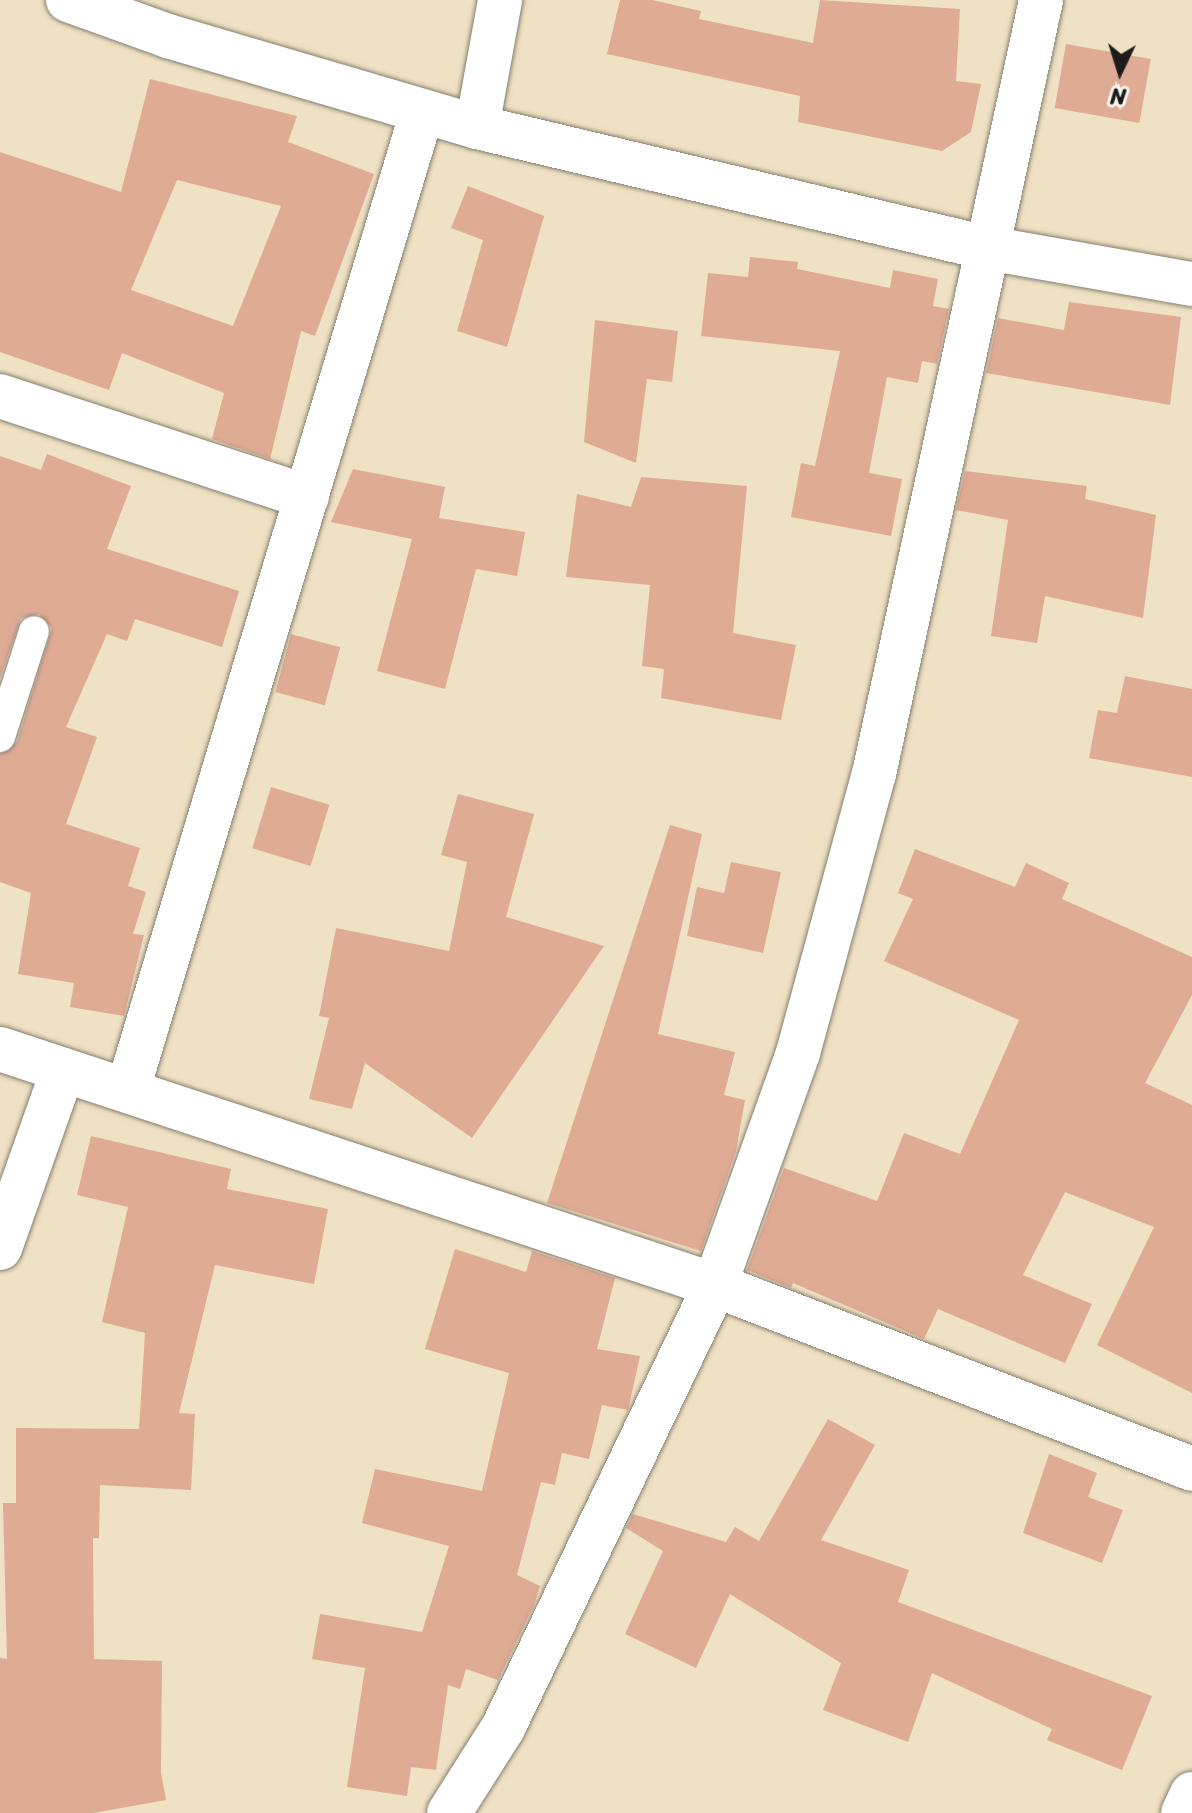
<!DOCTYPE html>
<style>
body{margin:0}
#map{position:relative;width:1192px;height:1813px;overflow:hidden;background:#efe1c3;font-family:Sriracha,sans-serif}
div>[style]{position:absolute}
[style*='--x']{left:calc(var(--x)*1px);top:calc(var(--y)*1px);width:calc(var(--w)*1px);rotate:calc(var(--a)*1deg)}
.building>*{inset:0;background:#dfab95;transform-origin:0 0}
.roads{filter:drop-shadow(0 0 2px #867e70) drop-shadow(0 0 2px #867e70)}
.service>*{height:30px;margin:-15px;padding:0 15px;transform-origin:15px;border-radius:15px;background:#fff}
.minor>*{height:44px;margin:-22px;padding:0 22px;transform-origin:22px;border-radius:22px;background:#fff}
span{translate:-50% -50%;white-space:nowrap;text-align:center;line-height:1.15;-webkit-text-stroke:6px #f7f3e8;paint-order:stroke}
.north{position:absolute;left:1080px;top:32px;width:80px;height:80px;-webkit-text-stroke:6px #f7f3e8;paint-order:stroke;rotate:184deg;font-size:22px;font-weight:700;line-height:32px;text-align:center;color:#1c1c1c}
.north::after{content:'';display:block;margin:auto;width:28px;height:36px;background:#1c1c1c;clip-path:polygon(50% 0,100% 100%,50% 72%,0 100%)}
</style>
<div id="map">
<div class="building">
<div style="clip-path:polygon(620px 0,652px 0,701px 11px,699px 19px,813px 43px,820px 0,960px 9px,956px 81px,981px 84px,971px 132px,942px 151px,798px 122px,800px 96px,607px 54px)"></div>
<div style="left:1066px;top:44px;width:86px;height:65px;rotate:10deg"></div>
<div style="clip-path:polygon(evenodd,150px 79px,297px 116px,288px 142px,374px 174px,315px 336px,301px 331px,270px 459px,212px 439px,224px 393px,122px 353px,109px 390px,0 352px,0 152px,121px 192px,150px 79px,177px 180px,281px 206px,233px 326px,131px 290px,177px 180px)"></div>
<div style="clip-path:polygon(468px 186px,544px 216px,507px 347px,457px 331px,483px 240px,451px 228px)"></div>
<div style="clip-path:polygon(750px 257px,798px 262px,797px 269px,890px 288px,893px 270px,938px 279px,933px 306px,949px 309px,937px 364px,922px 361px,918px 383px,887px 377px,869px 473px,902px 479px,891px 536px,791px 517px,801px 463px,815px 466px,840px 351px,701px 336px,708px 273px,748px 277px)"></div>
<div style="clip-path:polygon(1069px 302px,1181px 317px,1170px 405px,986px 373px,998px 318px,1064px 330px)"></div>
<div style="clip-path:polygon(595px 320px,678px 331px,672px 382px,647px 379px,636px 463px,584px 442px)"></div>
<div style="clip-path:polygon(47px 454px,131px 486px,107px 549px,239px 591px,222px 647px,135px 619px,127px 641px,107px 634px,66px 727px,97px 737px,66px 824px,140px 848px,128px 886px,146px 892px,133px 934px,144px 935px,124px 1016px,70px 1007px,74px 983px,18px 974px,31px 893px,0 882px,0 754px,17px 742px,52px 628px,39px 614px,21px 618px,0 678px,0 456px,41px 470px)"></div>
<div style="clip-path:polygon(353px 469px,445px 487px,439px 518px,525px 532px,517px 576px,476px 569px,445px 689px,377px 671px,412px 539px,331px 522px)"></div>
<div style="clip-path:polygon(965px 471px,1087px 486px,1085px 499px,1156px 515px,1143px 618px,1045px 596px,1037px 643px,991px 636px,1008px 520px,956px 510px)"></div>
<div style="clip-path:polygon(641px 477px,747px 486px,733px 633px,796px 645px,781px 720px,661px 698px,664px 669px,642px 666px,650px 585px,566px 577px,577px 494px,631px 507px)"></div>
<div style="left:291px;top:634px;width:51px;height:60px;rotate:15deg"></div>
<div style="clip-path:polygon(1125px 676px,1192px 689px,1192px 777px,1089px 758px,1098px 710px,1117px 713px)"></div>
<div style="left:271px;top:787px;width:61px;height:64px;rotate:17deg"></div>
<div style="clip-path:polygon(458px 794px,534px 814px,506px 917px,604px 946px,472px 1138px,365px 1063px,352px 1109px,309px 1099px,329px 1018px,319px 1016px,336px 928px,449px 951px,467px 862px,441px 855px)"></div>
<div style="clip-path:polygon(670px 825px,702px 834px,658px 1034px,735px 1052px,724px 1095px,745px 1100px,736px 1151px,701px 1251px,547px 1203px)"></div>
<div style="clip-path:polygon(915px 849px,1015px 887px,1026px 863px,1069px 883px,1062px 899px,1192px 957px,1192px 995px,1145px 1083px,1192px 1105px,1192px 1393px,1097px 1345px,1154px 1227px,1065px 1192px,1023px 1275px,1092px 1304px,1065px 1363px,938px 1309px,924px 1339px,793px 1283px,791px 1288px,747px 1270px,784px 1168px,877px 1201px,904px 1133px,960px 1154px,1019px 1020px,884px 961px,913px 899px,898px 893px)"></div>
<div style="clip-path:polygon(731px 862px,781px 872px,763px 953px,687px 936px,697px 887px,724px 893px)"></div>
<div style="clip-path:polygon(91px 1136px,231px 1169px,227px 1189px,328px 1209px,314px 1284px,215px 1265px,179px 1413px,195px 1414px,191px 1490px,100px 1485px,99px 1538px,93px 1538px,94px 1659px,162px 1661px,161px 1773px,166px 1800px,93px 1813px,0 1813px,0 1658px,7px 1659px,3px 1503px,16px 1503px,16px 1428px,139px 1429px,145px 1333px,102px 1322px,128px 1207px,77px 1195px)"></div>
<div style="clip-path:polygon(455px 1249px,526px 1272px,532px 1251px,615px 1278px,597px 1349px,640px 1356px,628px 1410px,602px 1405px,589px 1459px,562px 1453px,555px 1485px,541px 1482px,517px 1575px,540px 1586px,534px 1605px,498px 1680px,466px 1669px,460px 1689px,448px 1685px,436px 1770px,411px 1767px,407px 1796px,347px 1787px,365px 1668px,312px 1659px,320px 1614px,422px 1632px,449px 1546px,362px 1523px,375px 1469px,482px 1491px,509px 1373px,425px 1349px)"></div>
<div style="clip-path:polygon(828px 1419px,875px 1445px,821px 1540px,909px 1570px,898px 1602px,1152px 1696px,1122px 1770px,1047px 1740px,1052px 1729px,932px 1673px,908px 1742px,823px 1710px,841px 1663px,730px 1594px,696px 1668px,625px 1634px,663px 1551px,626px 1528px,633px 1514px,726px 1542px,735px 1527px,759px 1541px)"></div>
<div style="clip-path:polygon(1049px 1454px,1097px 1473px,1088px 1497px,1123px 1510px,1102px 1563px,1023px 1533px)"></div>
</div>
<div class="roads">
<div class="service">
<div style="--x:0;--y:737;--w:111;--a:-72.2"></div>
</div>
<div class="minor">
<div style="--x:68;--y:0;--w:106;--a:19.8"></div>
<div style="--x:168;--y:36;--w:322;--a:16.4"></div>
<div style="--x:477;--y:127;--w:524;--a:13.35"></div>
<div style="--x:987;--y:248;--w:208;--a:10"></div>
<div style="--x:477;--y:127;--w:129;--a:-79.7"></div>
<div style="--x:0;--y:396;--w:323;--a:18.2"></div>
<div style="--x:0;--y:1049;--w:753;--a:18.27"></div>
<div style="--x:715;--y:1285;--w:511;--a:21.09"></div>
<div style="--x:128;--y:1089;--w:1020;--a:-73.25"></div>
<div style="--x:0;--y:1248;--w:189;--a:-70.5"></div>
<div style="--x:449;--y:1813;--w:101;--a:-57.6"></div>
<div style="--x:503;--y:1728;--w:491;--a:-64.4"></div>
<div style="--x:715;--y:1285;--w:246;--a:-70.3"></div>
<div style="--x:798;--y:1053;--w:289;--a:-74.8"></div>
<div style="--x:874;--y:774;--w:792;--a:-77.82"></div>
<div style="--x:1183;--y:1813;--w:21;--a:-65"></div>
</div>
</div>
<div class="north">N</div>
</div>
